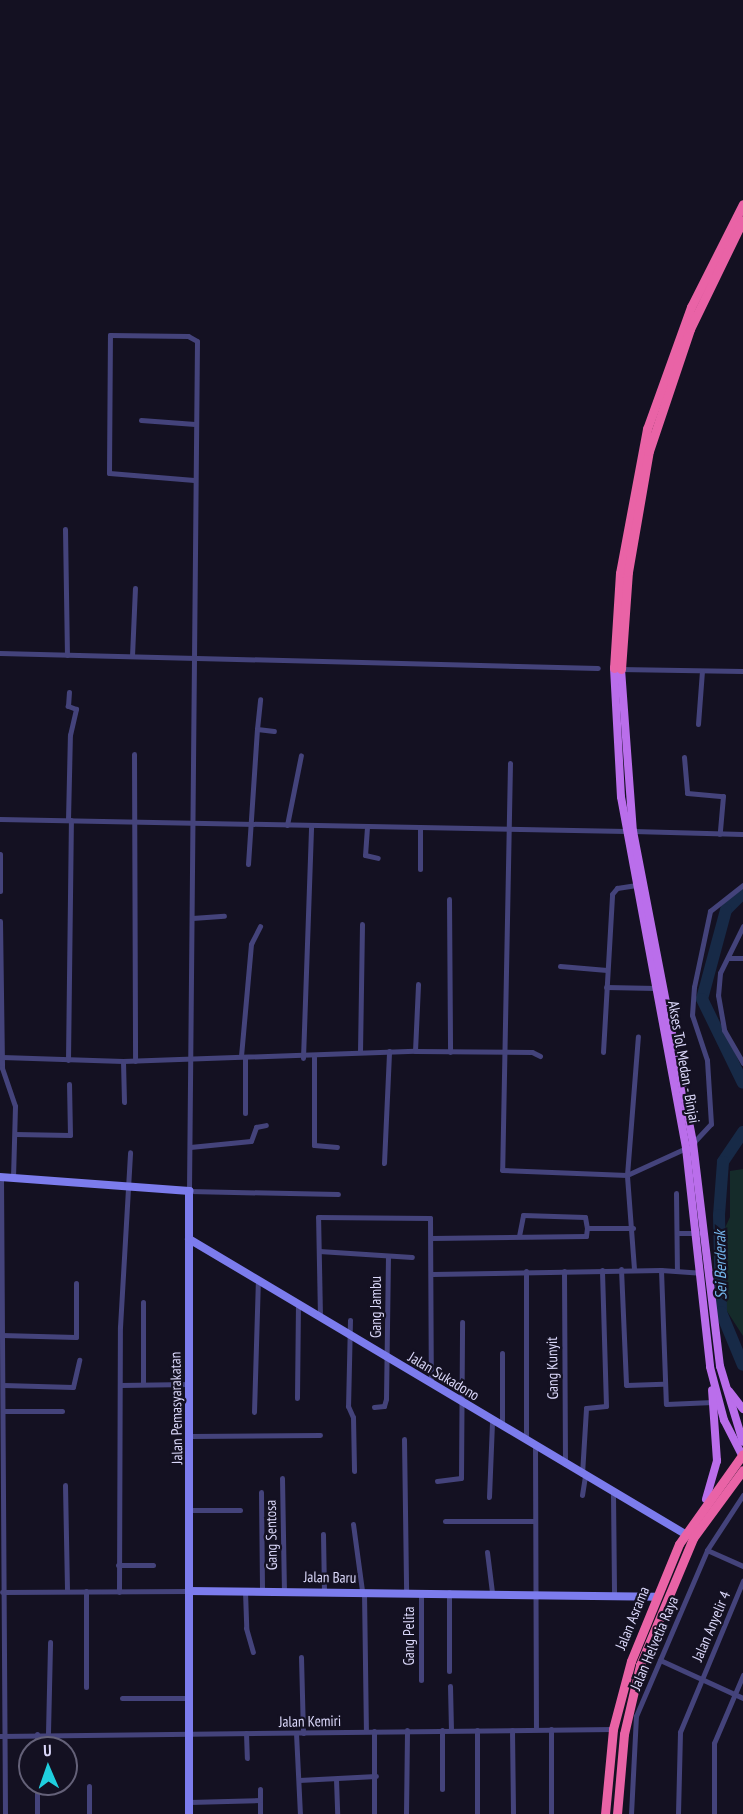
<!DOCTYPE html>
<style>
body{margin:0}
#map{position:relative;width:743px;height:1814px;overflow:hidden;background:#141122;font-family:"PT Sans Narrow",sans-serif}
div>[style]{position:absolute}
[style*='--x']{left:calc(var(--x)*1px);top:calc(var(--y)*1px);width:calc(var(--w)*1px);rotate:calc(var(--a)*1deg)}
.green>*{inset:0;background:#152b2a}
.river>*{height:12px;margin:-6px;padding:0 6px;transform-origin:6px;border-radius:6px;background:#172a47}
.street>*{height:5px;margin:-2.5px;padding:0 2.5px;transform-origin:2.5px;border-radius:2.5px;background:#44437b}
.secondary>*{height:8px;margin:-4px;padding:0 4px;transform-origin:4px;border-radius:4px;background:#7c7ced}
.primary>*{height:8px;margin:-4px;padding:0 4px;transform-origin:4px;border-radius:4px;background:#ba6eeb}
.highway>*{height:9px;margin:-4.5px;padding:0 4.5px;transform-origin:4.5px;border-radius:4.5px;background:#e963a6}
span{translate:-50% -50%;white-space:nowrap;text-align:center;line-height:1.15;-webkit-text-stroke:4.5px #141122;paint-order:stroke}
.street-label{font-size:15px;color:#dbd8fa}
.water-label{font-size:16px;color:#74b6ec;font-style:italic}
.north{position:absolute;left:18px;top:1736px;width:60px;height:60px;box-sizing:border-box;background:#141122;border:2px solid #646178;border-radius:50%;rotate:358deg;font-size:16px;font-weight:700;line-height:24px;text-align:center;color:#dbd8fa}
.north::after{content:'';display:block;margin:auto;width:21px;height:27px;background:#1fcfde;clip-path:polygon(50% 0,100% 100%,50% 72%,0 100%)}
</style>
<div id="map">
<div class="green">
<div style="clip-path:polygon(743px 1169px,743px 1336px,725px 1308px,724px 1230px,730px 1217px,730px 1171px)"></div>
</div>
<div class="river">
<div style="--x:743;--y:893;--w:24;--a:135"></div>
<div style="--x:726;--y:910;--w:92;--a:105.1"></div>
<div style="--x:702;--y:999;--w:93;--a:64"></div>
<div style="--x:743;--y:1132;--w:36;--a:124"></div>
<div style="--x:723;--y:1162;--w:53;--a:94.3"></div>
<div style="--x:719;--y:1215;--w:97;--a:88.8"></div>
<div style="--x:721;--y:1312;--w:57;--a:67.5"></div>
</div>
<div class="street">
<div style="--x:141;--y:420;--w:54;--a:4.2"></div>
<div style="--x:194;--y:480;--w:85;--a:-175.3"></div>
<div style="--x:109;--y:473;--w:138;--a:-89.6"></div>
<div style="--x:110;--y:335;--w:78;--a:0.7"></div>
<div style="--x:188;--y:336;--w:10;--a:29"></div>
<div style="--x:197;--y:341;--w:850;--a:90.54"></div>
<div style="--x:189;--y:1191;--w:149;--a:1.2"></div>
<div style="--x:65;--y:529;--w:126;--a:89.1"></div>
<div style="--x:0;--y:653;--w:598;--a:1.44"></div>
<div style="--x:132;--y:656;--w:68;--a:-87.5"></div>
<div style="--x:619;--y:669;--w:124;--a:0.9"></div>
<div style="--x:698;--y:724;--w:53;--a:-85.7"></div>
<div style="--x:257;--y:729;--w:30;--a:-84"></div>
<div style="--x:134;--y:754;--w:307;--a:89.8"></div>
<div style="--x:684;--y:757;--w:36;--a:85"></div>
<div style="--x:687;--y:793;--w:36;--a:5"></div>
<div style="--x:723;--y:796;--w:38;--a:95"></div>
<div style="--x:510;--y:763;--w:407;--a:91.1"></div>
<div style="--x:502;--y:1170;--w:125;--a:2.3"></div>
<div style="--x:627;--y:1175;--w:65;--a:-24.6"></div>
<div style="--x:0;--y:819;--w:626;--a:1.1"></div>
<div style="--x:68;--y:820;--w:85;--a:-88.7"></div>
<div style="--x:70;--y:735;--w:27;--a:-77"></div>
<div style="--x:76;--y:709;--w:9;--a:-159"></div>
<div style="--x:68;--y:706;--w:14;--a:-86"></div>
<div style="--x:287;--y:825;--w:71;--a:-78.7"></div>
<div style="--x:367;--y:827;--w:28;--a:94"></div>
<div style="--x:365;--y:855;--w:13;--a:13"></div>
<div style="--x:420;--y:827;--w:42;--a:90"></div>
<div style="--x:633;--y:831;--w:110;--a:1.6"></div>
<div style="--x:0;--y:854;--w:37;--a:90"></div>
<div style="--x:248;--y:864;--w:135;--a:-86.2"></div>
<div style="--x:257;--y:729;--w:17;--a:7"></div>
<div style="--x:449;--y:899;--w:153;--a:89.6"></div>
<div style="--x:192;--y:918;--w:32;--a:-4"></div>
<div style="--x:0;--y:921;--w:147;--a:89.2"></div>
<div style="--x:2;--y:1068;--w:40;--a:71.1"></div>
<div style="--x:15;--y:1106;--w:71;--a:91.6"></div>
<div style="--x:743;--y:926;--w:52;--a:116.1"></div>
<div style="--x:720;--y:973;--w:22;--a:95"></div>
<div style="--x:718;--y:995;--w:36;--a:80"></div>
<div style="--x:724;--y:1030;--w:38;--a:60"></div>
<div style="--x:729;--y:958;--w:14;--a:0"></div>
<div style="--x:560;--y:966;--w:47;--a:4.9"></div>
<div style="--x:606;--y:987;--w:50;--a:1.1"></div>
<div style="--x:415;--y:1051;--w:67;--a:-87.4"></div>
<div style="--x:360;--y:1052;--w:128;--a:-89.1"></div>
<div style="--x:603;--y:1052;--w:158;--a:-86.7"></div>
<div style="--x:612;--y:894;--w:8;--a:-50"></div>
<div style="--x:617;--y:888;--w:18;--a:-9"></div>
<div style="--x:241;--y:1056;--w:112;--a:-84.9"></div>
<div style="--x:251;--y:944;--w:20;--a:-63"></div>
<div style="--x:2;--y:1057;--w:121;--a:1.9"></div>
<div style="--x:123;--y:1061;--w:292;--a:-2"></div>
<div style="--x:415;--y:1051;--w:117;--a:0.5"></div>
<div style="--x:532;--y:1052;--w:9;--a:27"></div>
<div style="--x:245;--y:1057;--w:56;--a:90"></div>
<div style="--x:314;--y:1057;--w:88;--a:90"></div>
<div style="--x:314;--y:1145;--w:23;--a:5"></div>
<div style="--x:303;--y:1058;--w:232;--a:-88"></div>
<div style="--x:68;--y:1060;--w:240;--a:-89.3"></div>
<div style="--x:123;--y:1061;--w:41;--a:88.6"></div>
<div style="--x:15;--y:1134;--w:55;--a:1"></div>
<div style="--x:70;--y:1135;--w:51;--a:-91.1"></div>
<div style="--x:693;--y:1143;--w:26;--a:-47"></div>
<div style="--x:711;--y:1124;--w:64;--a:-93.6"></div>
<div style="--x:707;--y:1060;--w:47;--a:-108.4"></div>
<div style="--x:692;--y:1015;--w:28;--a:-86"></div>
<div style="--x:694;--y:987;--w:78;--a:-78.1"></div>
<div style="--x:710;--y:911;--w:42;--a:-38.2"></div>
<div style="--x:190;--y:1147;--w:61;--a:-5.6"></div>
<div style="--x:251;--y:1141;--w:15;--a:-70"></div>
<div style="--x:256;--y:1127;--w:10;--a:-11"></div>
<div style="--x:384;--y:1163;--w:112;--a:-87.4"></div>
<div style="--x:1;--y:1177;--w:637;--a:89.64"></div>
<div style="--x:676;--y:1193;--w:78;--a:89.3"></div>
<div style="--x:677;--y:1233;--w:21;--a:0"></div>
<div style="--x:519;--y:1236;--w:21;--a:-79"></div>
<div style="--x:523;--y:1215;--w:62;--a:1.8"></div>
<div style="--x:585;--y:1217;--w:11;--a:80"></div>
<div style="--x:431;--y:1238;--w:155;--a:-0.7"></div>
<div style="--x:586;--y:1236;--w:8;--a:-83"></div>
<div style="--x:587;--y:1228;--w:46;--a:0"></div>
<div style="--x:319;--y:1251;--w:93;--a:3.7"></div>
<div style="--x:621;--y:1269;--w:116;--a:87.5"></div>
<div style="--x:626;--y:1385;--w:37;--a:-2"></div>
<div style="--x:634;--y:1269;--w:94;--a:-94.3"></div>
<div style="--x:627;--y:1175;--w:139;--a:-85.5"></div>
<div style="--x:661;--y:1270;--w:39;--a:4"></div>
<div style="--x:526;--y:1271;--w:169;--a:90"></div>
<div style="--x:564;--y:1271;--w:193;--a:89.7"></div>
<div style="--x:432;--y:1274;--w:229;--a:-1"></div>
<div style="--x:661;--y:1270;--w:134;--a:87.9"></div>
<div style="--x:666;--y:1404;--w:47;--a:-2.4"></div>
<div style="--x:143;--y:1302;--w:82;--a:90"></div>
<div style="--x:320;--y:1317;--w:100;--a:-91.1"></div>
<div style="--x:318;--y:1217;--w:112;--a:0.5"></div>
<div style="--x:430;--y:1218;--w:165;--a:89.7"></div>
<div style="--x:350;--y:1320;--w:86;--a:91.3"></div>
<div style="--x:348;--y:1406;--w:12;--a:66"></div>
<div style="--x:353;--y:1417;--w:54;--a:88.9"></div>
<div style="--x:1;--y:1335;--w:75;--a:1.5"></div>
<div style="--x:76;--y:1337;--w:54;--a:-90"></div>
<div style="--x:502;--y:1353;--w:72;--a:90"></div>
<div style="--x:3;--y:1385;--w:70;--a:1.6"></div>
<div style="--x:73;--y:1387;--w:28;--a:-77"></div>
<div style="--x:120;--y:1385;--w:69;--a:-0.8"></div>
<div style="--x:297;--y:1398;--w:93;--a:-89.4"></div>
<div style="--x:374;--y:1407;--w:10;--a:-6"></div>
<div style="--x:384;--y:1406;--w:7;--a:-74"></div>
<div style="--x:386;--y:1399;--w:143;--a:-89.2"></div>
<div style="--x:3;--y:1411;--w:59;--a:0"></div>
<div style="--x:254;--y:1412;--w:132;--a:-88.3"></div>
<div style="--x:190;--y:1436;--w:130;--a:-0.4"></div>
<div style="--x:404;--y:1439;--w:152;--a:89.2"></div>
<div style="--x:535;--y:1446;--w:283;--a:89.8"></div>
<div style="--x:582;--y:1474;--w:66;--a:-86.5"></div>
<div style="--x:586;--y:1408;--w:20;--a:-6"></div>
<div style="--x:606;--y:1406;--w:136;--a:-91.7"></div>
<div style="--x:282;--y:1478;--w:112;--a:89"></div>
<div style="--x:437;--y:1481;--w:24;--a:-7"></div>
<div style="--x:461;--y:1478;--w:156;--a:-89.6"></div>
<div style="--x:65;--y:1485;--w:106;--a:88.9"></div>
<div style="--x:261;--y:1492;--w:99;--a:89.4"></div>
<div style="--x:613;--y:1494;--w:99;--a:89.4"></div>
<div style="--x:582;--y:1495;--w:18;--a:-81"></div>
<div style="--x:489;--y:1497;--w:76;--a:-87.7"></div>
<div style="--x:190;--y:1510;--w:50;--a:0"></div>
<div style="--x:445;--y:1521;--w:89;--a:0"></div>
<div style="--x:353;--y:1524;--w:68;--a:82.3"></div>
<div style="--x:323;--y:1534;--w:57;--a:89"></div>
<div style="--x:707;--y:1550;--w:39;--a:24"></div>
<div style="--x:487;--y:1552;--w:40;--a:82.9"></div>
<div style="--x:118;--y:1565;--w:35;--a:0"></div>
<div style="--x:245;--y:1591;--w:37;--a:88"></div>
<div style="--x:246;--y:1628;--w:25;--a:74"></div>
<div style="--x:2;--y:1592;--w:187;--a:-0.3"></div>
<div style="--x:119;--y:1592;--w:265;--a:-89.8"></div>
<div style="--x:120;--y:1327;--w:175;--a:-86.7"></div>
<div style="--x:364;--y:1592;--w:139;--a:89.2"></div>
<div style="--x:301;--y:1657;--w:76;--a:88.5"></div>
<div style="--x:660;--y:1660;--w:91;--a:24.6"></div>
<div style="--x:449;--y:1671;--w:79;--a:-90"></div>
<div style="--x:421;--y:1680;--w:87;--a:-90"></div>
<div style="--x:450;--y:1686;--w:44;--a:88.7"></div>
<div style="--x:86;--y:1687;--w:96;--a:-90"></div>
<div style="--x:122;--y:1698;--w:66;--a:0"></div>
<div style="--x:551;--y:1729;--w:85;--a:90"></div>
<div style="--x:442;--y:1730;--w:59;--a:90"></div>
<div style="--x:477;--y:1730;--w:84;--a:90"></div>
<div style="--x:512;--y:1730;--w:84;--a:89.3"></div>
<div style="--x:374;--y:1731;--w:83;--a:90"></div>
<div style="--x:48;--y:1733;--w:91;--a:-88.7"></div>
<div style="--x:246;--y:1733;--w:25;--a:88"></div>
<div style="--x:296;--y:1733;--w:81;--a:87.2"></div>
<div style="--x:37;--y:1734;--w:14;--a:90"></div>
<div style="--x:0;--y:1736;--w:613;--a:-0.65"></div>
<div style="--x:336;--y:1779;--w:35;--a:88"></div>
<div style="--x:299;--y:1780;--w:77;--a:-3"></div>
<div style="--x:260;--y:1789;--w:25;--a:90"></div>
<div style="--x:189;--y:1802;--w:71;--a:-1.6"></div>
<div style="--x:37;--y:1814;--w:30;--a:-90"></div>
<div style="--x:89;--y:1814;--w:28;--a:-90"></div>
<div style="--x:406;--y:1814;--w:84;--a:-89.3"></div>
<div style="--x:631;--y:1814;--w:98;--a:-87.1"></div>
<div style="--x:636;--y:1716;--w:181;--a:-66.8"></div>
<div style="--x:707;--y:1550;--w:66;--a:-56.8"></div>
<div style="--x:678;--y:1814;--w:82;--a:-88.6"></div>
<div style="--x:680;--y:1732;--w:164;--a:-67.4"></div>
<div style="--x:714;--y:1814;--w:71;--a:-90"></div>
<div style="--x:714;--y:1743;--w:74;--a:-66.9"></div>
</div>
<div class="secondary">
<div style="--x:0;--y:1177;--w:190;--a:4.2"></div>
<div style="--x:189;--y:1191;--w:623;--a:90"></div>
<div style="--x:189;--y:1239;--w:577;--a:30.74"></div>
<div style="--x:189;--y:1591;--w:468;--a:0.7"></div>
</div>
<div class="primary">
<div style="--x:614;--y:668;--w:129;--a:86.9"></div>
<div style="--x:621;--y:797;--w:357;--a:79.5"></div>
<div style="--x:686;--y:1148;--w:220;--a:83.7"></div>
<div style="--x:710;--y:1367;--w:55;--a:75.2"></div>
<div style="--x:724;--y:1420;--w:42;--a:62.8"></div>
<div style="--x:621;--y:669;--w:162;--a:85.8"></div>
<div style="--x:633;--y:831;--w:318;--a:79.1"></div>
<div style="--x:693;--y:1143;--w:225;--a:83.1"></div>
<div style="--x:720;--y:1366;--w:79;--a:73.2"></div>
<div style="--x:729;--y:1391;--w:23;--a:52"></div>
<div style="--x:706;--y:1499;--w:40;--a:-74"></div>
<div style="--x:717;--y:1461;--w:71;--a:-94"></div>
</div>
<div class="highway">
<div style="--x:614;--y:668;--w:95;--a:-86.4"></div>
<div style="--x:620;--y:573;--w:147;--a:-79.4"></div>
<div style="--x:647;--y:429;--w:130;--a:-70.2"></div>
<div style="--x:691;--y:307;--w:115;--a:-63.2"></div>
<div style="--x:621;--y:669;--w:97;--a:-85.9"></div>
<div style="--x:628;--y:572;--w:123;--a:-80.2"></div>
<div style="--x:649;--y:451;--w:129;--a:-71.4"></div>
<div style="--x:690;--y:329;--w:121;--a:-64.1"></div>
<div style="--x:605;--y:1814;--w:85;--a:-84.6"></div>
<div style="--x:613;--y:1729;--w:70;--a:-75.2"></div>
<div style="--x:631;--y:1661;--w:126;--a:-67.7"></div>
<div style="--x:679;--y:1544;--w:110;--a:-54.6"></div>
<div style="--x:617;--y:1814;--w:80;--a:-85"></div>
<div style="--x:624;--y:1734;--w:71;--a:-76.9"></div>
<div style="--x:640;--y:1665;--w:138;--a:-67.3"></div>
<div style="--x:693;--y:1538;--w:84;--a:-53.7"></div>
</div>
<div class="street-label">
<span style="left:684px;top:1062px;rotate:80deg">Akses Tol Medan - Binjai</span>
<span style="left:376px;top:1307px;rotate:-90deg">Gang Jambu</span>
<span style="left:552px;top:1368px;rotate:-91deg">Gang Kunyit</span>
<span style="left:444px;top:1376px;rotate:31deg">Jalan Sukadono</span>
<span style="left:176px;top:1408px;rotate:-91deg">Jalan Pemasyarakatan</span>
<span style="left:271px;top:1535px;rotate:-91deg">Gang Sentosa</span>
<span style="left:330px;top:1577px;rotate:1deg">Jalan Baru</span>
<span style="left:632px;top:1618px;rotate:-68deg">Jalan Asrama</span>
<span style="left:711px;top:1626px;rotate:-67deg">Jalan Anyelir 4</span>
<span style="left:409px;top:1636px;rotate:-90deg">Gang Pelita</span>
<span style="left:654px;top:1643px;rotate:-67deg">Jalan Helvetia Raya</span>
<span style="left:310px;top:1721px;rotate:-1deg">Jalan Kemiri</span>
</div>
<div class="water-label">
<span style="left:720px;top:1265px;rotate:-91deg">Sei Berderak</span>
</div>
<div class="north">U</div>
</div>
